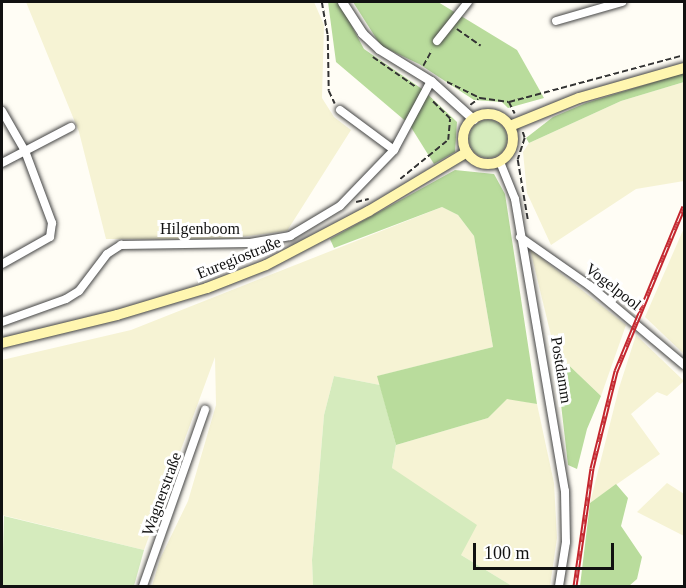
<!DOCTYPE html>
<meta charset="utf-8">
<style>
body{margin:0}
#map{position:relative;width:686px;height:588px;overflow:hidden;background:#fffdf5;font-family:Georgia,serif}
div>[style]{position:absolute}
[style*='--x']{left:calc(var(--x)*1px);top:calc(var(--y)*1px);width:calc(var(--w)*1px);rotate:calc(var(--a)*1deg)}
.farmland>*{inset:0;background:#f6f3d4}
.green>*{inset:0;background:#d5ebbd}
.round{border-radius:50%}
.forest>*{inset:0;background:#b9dc9c}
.path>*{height:1.5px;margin-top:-0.75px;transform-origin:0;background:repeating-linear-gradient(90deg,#333 0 6px,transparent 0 9px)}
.roads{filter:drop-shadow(0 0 2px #444) drop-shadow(0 0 2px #444)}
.minor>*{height:8px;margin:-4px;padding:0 4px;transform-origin:4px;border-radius:4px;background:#fff}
.tertiary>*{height:9px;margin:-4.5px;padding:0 4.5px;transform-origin:4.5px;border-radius:4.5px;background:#fff}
.secondary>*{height:10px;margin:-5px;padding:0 5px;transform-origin:5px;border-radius:5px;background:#fff6b0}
.secondary>.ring{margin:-5px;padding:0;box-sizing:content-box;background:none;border:10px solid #fff6b0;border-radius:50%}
.rail>*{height:5px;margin-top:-2.5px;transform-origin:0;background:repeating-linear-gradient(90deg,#fff 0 9px,#c4262e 0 18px);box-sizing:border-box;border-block:2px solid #c4262e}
span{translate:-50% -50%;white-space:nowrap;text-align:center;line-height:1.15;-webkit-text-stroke:6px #fff;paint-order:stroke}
.street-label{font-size:16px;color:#111}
.frame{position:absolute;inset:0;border:3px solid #111;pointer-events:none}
.scale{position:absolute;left:473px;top:543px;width:141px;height:27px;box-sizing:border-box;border:3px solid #111;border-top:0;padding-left:8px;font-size:18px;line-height:21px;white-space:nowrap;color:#111;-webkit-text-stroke:4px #fff;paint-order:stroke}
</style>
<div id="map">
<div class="farmland">
<div style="clip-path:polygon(26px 2px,314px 2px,324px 25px,322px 98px,334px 117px,351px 130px,287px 231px,225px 239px,106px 239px,79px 132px)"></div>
<div style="clip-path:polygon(684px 82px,684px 181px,636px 189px,551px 245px,527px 193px,523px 152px,529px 143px,621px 101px)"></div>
<div style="clip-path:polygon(442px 207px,458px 215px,474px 236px,493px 347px,378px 376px,380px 385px,334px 376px,324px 415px,312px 560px,313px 586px,152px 586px,160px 559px,188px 501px,216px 405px,215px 357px,144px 550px,2px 515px,2px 360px,131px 330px)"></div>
<div style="clip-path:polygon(684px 228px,684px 354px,645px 317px)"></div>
<div style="clip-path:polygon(530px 249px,626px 325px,601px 396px,555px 352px)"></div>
<div style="clip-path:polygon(636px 335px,684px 381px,667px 396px,657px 392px,631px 414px,660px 454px,590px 503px,619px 388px)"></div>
<div style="clip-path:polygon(507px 398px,537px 404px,554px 483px,557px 538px,550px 586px,512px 586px,461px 555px,392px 468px,396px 445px,488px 418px)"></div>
<div style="clip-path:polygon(667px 483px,684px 494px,684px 536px,637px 512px)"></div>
</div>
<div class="green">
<div class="round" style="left:469px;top:120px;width:38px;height:38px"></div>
<div style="clip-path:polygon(334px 376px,380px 385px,396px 445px,392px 468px,477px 525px,461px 555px,512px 586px,313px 586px,312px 560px,324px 415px)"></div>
<div style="clip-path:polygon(4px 516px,144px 550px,134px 586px,2px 586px)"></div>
</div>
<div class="forest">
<div style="clip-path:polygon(328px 2px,339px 2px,364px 49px,422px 89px,457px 122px,455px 152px,434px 164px,409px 124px,336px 62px)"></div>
<div style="clip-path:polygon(353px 2px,438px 2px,517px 50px,544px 98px,508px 108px,502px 102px,474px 100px,419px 64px,381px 46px)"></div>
<div style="clip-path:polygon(684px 73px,684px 82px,621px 101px,529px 143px,526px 138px,553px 117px,586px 103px)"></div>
<div style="clip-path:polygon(455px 170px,494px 174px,505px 194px,537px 404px,507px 399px,488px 418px,396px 445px,377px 376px,493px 347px,474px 236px,458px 215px,442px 207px,334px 248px,330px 239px)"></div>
<div style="clip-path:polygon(555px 352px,601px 396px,587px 429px,577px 469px,568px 465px)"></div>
<div style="clip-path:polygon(616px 484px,628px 498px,621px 526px,642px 557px,637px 579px,629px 586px,580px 586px,590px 503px)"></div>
</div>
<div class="path">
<div style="--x:322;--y:2;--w:34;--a:80"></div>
<div style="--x:328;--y:35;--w:56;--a:89"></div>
<div style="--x:329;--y:91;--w:14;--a:65"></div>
<div style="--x:457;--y:29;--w:29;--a:35"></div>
<div style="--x:373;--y:57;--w:52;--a:34.9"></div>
<div style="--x:423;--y:66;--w:18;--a:-61"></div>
<div style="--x:447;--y:82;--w:37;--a:26"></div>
<div style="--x:480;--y:98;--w:29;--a:8"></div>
<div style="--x:509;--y:102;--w:13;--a:63"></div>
<div style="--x:509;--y:102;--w:181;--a:-15"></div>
<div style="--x:470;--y:105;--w:10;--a:-37"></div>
<div style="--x:523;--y:132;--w:6;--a:72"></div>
<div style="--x:525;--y:138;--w:23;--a:108"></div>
<div style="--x:518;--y:160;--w:61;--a:80.5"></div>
<div style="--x:400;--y:179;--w:62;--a:-39.1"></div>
<div style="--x:448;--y:140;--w:21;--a:-85"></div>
<div style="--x:450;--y:119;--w:27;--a:-135"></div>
<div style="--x:356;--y:202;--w:13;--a:-13"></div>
</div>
<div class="roads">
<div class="minor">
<div style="--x:556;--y:21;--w:69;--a:-16.1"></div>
<div style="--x:437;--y:41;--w:50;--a:-51.5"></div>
<div style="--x:340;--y:110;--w:67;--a:36.5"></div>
<div style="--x:394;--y:150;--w:78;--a:-61.8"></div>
<div style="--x:2;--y:111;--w:46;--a:60.1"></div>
<div style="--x:25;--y:151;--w:77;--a:69.4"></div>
<div style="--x:52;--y:223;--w:14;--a:98"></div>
<div style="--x:50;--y:237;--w:55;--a:150.6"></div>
<div style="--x:500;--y:162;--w:40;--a:68"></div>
<div style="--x:515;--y:199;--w:296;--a:80.3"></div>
<div style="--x:565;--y:491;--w:51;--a:88.9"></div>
<div style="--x:566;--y:542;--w:45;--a:99"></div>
<div style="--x:2;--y:163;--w:78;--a:-27.6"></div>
<div style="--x:520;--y:237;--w:85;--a:35"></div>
<div style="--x:590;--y:286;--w:123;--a:40"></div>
<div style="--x:2;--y:322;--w:68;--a:-19.8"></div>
<div style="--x:66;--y:299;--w:15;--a:-32"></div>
<div style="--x:79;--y:291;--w:46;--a:-52.9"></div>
<div style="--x:107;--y:254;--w:17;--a:-33"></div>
<div style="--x:121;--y:245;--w:129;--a:-0.9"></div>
<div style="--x:250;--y:243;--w:41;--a:-9.9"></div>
<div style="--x:290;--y:236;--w:58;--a:-31"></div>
<div style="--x:340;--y:206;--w:78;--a:-46"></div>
<div style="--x:143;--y:586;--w:187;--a:-70.6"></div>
</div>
<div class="tertiary">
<div style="--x:342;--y:2;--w:37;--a:57"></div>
<div style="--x:362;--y:33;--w:23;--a:43"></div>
<div style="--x:379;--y:49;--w:61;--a:31.6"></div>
<div style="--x:431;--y:81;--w:57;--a:42.1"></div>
</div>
<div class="secondary">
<div class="ring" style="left:463px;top:114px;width:40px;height:40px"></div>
<div style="--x:510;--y:126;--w:74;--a:-22.1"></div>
<div style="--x:579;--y:98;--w:109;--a:-15.9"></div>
<div style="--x:2;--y:343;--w:118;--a:-13.7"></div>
<div style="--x:117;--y:315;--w:94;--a:-16.7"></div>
<div style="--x:207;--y:288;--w:63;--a:-21.3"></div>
<div style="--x:266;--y:265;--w:116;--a:-27.7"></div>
<div style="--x:369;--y:211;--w:114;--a:-31"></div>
</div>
</div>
<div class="rail">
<div style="--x:575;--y:586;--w:119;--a:-81.8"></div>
<div style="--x:592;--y:468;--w:100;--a:-76.1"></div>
<div style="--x:616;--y:371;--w:178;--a:-67.6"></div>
</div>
<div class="street-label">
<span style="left:200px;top:229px">Hilgenboom</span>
<span style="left:239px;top:258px;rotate:-22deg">Euregiostraße</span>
<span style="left:613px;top:287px;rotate:38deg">Vogelpool</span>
<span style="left:561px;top:370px;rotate:81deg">Postdamm</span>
<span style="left:162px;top:494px;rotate:-70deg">Wagnerstraße</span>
</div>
<div class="frame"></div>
<div class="scale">100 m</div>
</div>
